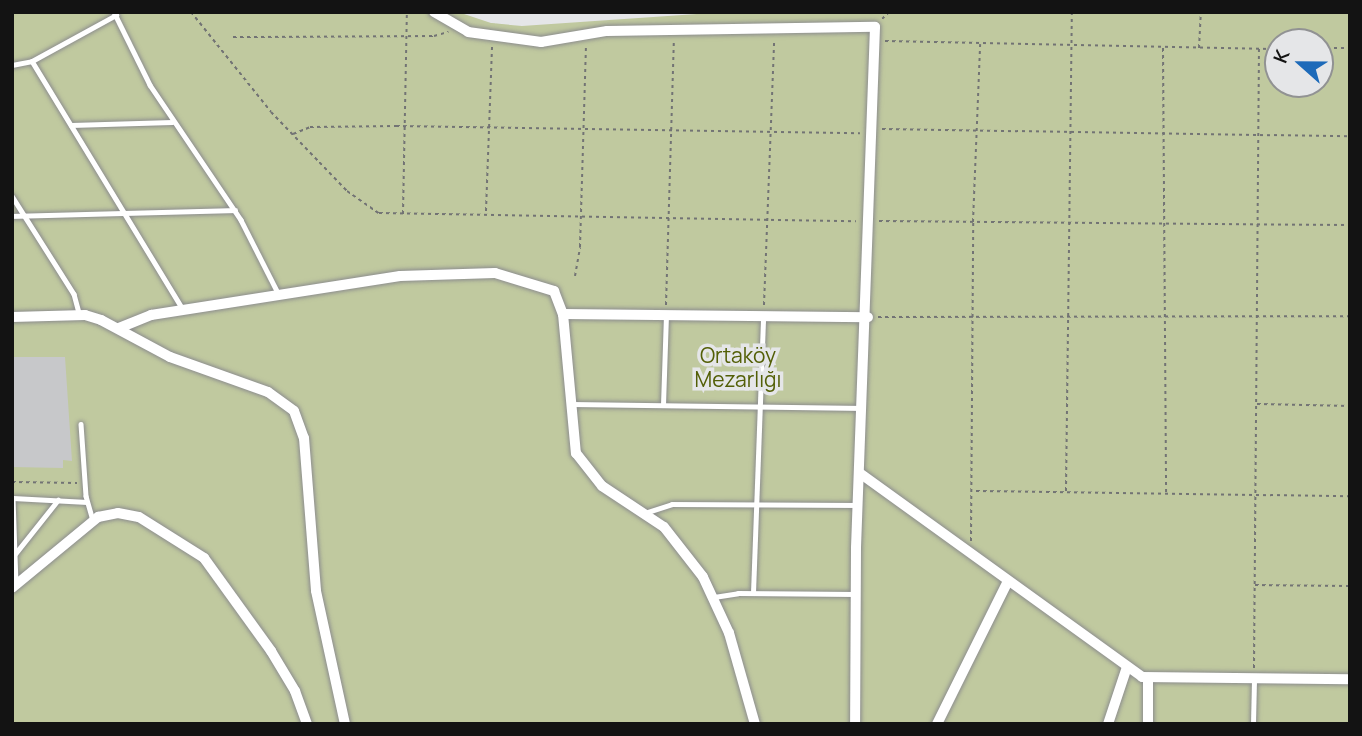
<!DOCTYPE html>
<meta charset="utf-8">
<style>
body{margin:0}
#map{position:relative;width:1362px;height:736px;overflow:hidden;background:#e5e6e8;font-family:Manrope,sans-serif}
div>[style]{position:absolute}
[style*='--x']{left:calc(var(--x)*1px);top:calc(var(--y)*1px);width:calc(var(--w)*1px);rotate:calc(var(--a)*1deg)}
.green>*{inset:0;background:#c0c99f}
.building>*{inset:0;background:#c7c8ca}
.path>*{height:2px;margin-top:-1px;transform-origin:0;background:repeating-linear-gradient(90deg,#727374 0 3.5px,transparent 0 7px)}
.roads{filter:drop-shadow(0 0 2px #8c8d8e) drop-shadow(0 0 2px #8c8d8e)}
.service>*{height:4.5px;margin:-2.25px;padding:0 2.25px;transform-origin:2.25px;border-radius:2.25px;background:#fff}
.minor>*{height:10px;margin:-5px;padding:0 5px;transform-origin:5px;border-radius:5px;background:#fff}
span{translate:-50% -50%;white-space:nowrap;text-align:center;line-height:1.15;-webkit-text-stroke:7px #e5e6e8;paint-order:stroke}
.park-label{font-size:21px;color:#535f07}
.frame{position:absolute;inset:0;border:14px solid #131313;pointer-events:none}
.north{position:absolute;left:1264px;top:28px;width:70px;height:70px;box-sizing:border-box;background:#e5e6e8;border:2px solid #919293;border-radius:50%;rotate:291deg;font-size:19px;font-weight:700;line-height:28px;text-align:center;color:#131313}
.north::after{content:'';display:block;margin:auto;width:24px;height:32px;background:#1d6ab9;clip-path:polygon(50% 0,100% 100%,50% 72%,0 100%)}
</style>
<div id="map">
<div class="green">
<div style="clip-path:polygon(evenodd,12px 12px,458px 12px,491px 23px,522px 26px,726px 12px,1350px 12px,1350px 724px,12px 724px,12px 12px,1278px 42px,1320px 42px,1320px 84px,1278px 84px,1278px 42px)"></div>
</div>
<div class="building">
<div style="clip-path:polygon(12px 357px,65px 357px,72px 461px,63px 460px,63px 468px,12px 467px)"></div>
</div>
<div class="path">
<div style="--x:191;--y:12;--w:128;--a:51.3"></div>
<div style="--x:271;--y:112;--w:110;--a:46.1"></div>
<div style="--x:347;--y:191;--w:39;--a:35"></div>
<div style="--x:379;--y:213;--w:477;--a:1"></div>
<div style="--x:882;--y:19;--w:10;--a:-45"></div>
<div style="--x:233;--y:37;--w:201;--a:-0.3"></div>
<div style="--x:434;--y:36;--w:15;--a:-16"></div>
<div style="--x:885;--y:41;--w:393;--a:1.2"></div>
<div style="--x:1163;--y:48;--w:445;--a:89.6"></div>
<div style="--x:1199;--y:48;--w:36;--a:-87"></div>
<div style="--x:1320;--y:48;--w:30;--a:0"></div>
<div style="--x:882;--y:129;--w:468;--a:0.9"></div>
<div style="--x:293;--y:134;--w:18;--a:-22"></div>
<div style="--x:310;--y:127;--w:86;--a:-0.7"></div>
<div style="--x:396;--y:126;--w:464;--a:0.9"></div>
<div style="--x:486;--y:211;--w:166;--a:-87.9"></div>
<div style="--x:403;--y:214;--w:202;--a:-88.9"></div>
<div style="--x:879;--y:221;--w:471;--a:0.5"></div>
<div style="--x:575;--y:276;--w:29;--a:-80"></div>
<div style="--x:580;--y:247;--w:200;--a:-88.3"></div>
<div style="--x:666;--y:305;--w:263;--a:-88.3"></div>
<div style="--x:764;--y:305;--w:264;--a:-87.8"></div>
<div style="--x:878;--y:317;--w:472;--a:-0.1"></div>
<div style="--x:1257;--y:404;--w:93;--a:1.2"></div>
<div style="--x:12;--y:482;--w:65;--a:0.9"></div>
<div style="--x:976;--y:491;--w:374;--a:0.8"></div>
<div style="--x:1066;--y:491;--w:479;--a:-89.3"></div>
<div style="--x:971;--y:541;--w:319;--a:-89.6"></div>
<div style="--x:973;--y:222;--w:178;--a:-87.7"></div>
<div style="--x:1255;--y:585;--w:95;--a:0.6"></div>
<div style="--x:1254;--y:668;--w:619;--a:-89.54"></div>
</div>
<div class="roads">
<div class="service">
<div style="--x:114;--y:12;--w:81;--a:63.7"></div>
<div style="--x:150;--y:85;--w:163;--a:56"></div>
<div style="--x:241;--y:220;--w:84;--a:63.1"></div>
<div style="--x:32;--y:61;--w:290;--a:58.7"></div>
<div style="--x:12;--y:65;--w:20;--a:-11"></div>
<div style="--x:32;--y:61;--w:96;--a:-28.7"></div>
<div style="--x:71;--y:125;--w:101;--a:-1.7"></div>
<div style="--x:12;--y:196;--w:116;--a:57.7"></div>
<div style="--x:74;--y:294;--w:23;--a:75"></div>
<div style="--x:12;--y:216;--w:223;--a:-1.5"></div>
<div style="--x:574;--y:404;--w:288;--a:0.8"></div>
<div style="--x:663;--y:405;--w:89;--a:-88.1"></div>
<div style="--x:81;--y:424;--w:72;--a:86"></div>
<div style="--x:86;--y:496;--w:25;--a:74"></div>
<div style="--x:13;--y:498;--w:86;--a:88"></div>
<div style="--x:13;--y:498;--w:74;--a:3.1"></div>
<div style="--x:645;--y:513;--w:28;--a:-18"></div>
<div style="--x:672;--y:504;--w:186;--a:0.3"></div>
<div style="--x:15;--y:554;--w:69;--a:-51.5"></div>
<div style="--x:753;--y:593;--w:275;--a:-87.9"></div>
<div style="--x:714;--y:597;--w:24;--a:-9"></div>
<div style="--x:738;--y:593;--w:118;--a:0.5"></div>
<div style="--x:1253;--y:724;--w:44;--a:-88.7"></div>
</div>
<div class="minor">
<div style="--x:434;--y:12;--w:39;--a:30"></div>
<div style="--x:468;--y:32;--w:74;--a:7.8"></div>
<div style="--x:541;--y:42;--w:67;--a:-9.5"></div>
<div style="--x:607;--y:31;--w:268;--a:-0.9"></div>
<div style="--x:875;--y:27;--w:521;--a:92.09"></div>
<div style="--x:856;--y:548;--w:176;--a:90.3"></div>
<div style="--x:563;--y:314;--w:305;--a:0.6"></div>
<div style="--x:12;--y:317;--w:73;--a:-1.6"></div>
<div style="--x:85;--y:315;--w:17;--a:17"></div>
<div style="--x:101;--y:320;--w:78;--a:28.2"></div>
<div style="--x:170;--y:357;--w:104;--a:19.7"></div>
<div style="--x:268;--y:392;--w:32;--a:36"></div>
<div style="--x:294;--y:411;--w:29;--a:70"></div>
<div style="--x:304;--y:438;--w:153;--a:85.5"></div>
<div style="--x:316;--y:591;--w:136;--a:77.7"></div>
<div style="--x:119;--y:328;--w:35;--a:-22"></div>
<div style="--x:151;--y:315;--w:252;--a:-8.9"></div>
<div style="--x:400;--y:276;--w:95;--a:-1.8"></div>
<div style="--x:495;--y:273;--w:62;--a:17"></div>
<div style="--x:554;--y:291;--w:25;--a:69"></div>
<div style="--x:563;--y:314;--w:140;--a:84.7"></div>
<div style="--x:576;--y:453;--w:42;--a:51.8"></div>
<div style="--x:602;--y:486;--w:74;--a:33.5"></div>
<div style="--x:664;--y:527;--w:63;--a:52"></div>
<div style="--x:703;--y:577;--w:62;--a:65.1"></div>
<div style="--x:729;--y:633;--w:95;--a:74.1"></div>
<div style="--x:861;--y:474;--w:347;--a:35.8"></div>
<div style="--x:1142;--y:677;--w:208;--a:0.6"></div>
<div style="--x:12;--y:588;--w:112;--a:-39.5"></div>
<div style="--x:98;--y:517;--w:20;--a:-11"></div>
<div style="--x:118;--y:513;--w:21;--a:11"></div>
<div style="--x:139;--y:517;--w:77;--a:32.2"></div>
<div style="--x:204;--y:558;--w:115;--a:54.2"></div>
<div style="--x:271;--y:651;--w:47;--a:59"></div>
<div style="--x:295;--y:691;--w:35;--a:70"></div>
<div style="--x:937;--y:724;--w:160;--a:-63.6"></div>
<div style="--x:1108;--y:724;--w:60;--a:-71.6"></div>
<div style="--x:1148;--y:724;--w:46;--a:-90"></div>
</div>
</div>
<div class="park-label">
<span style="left:738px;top:367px">Ortaköy<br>Mezarlığı</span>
</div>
<div class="frame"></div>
<div class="north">K</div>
</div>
